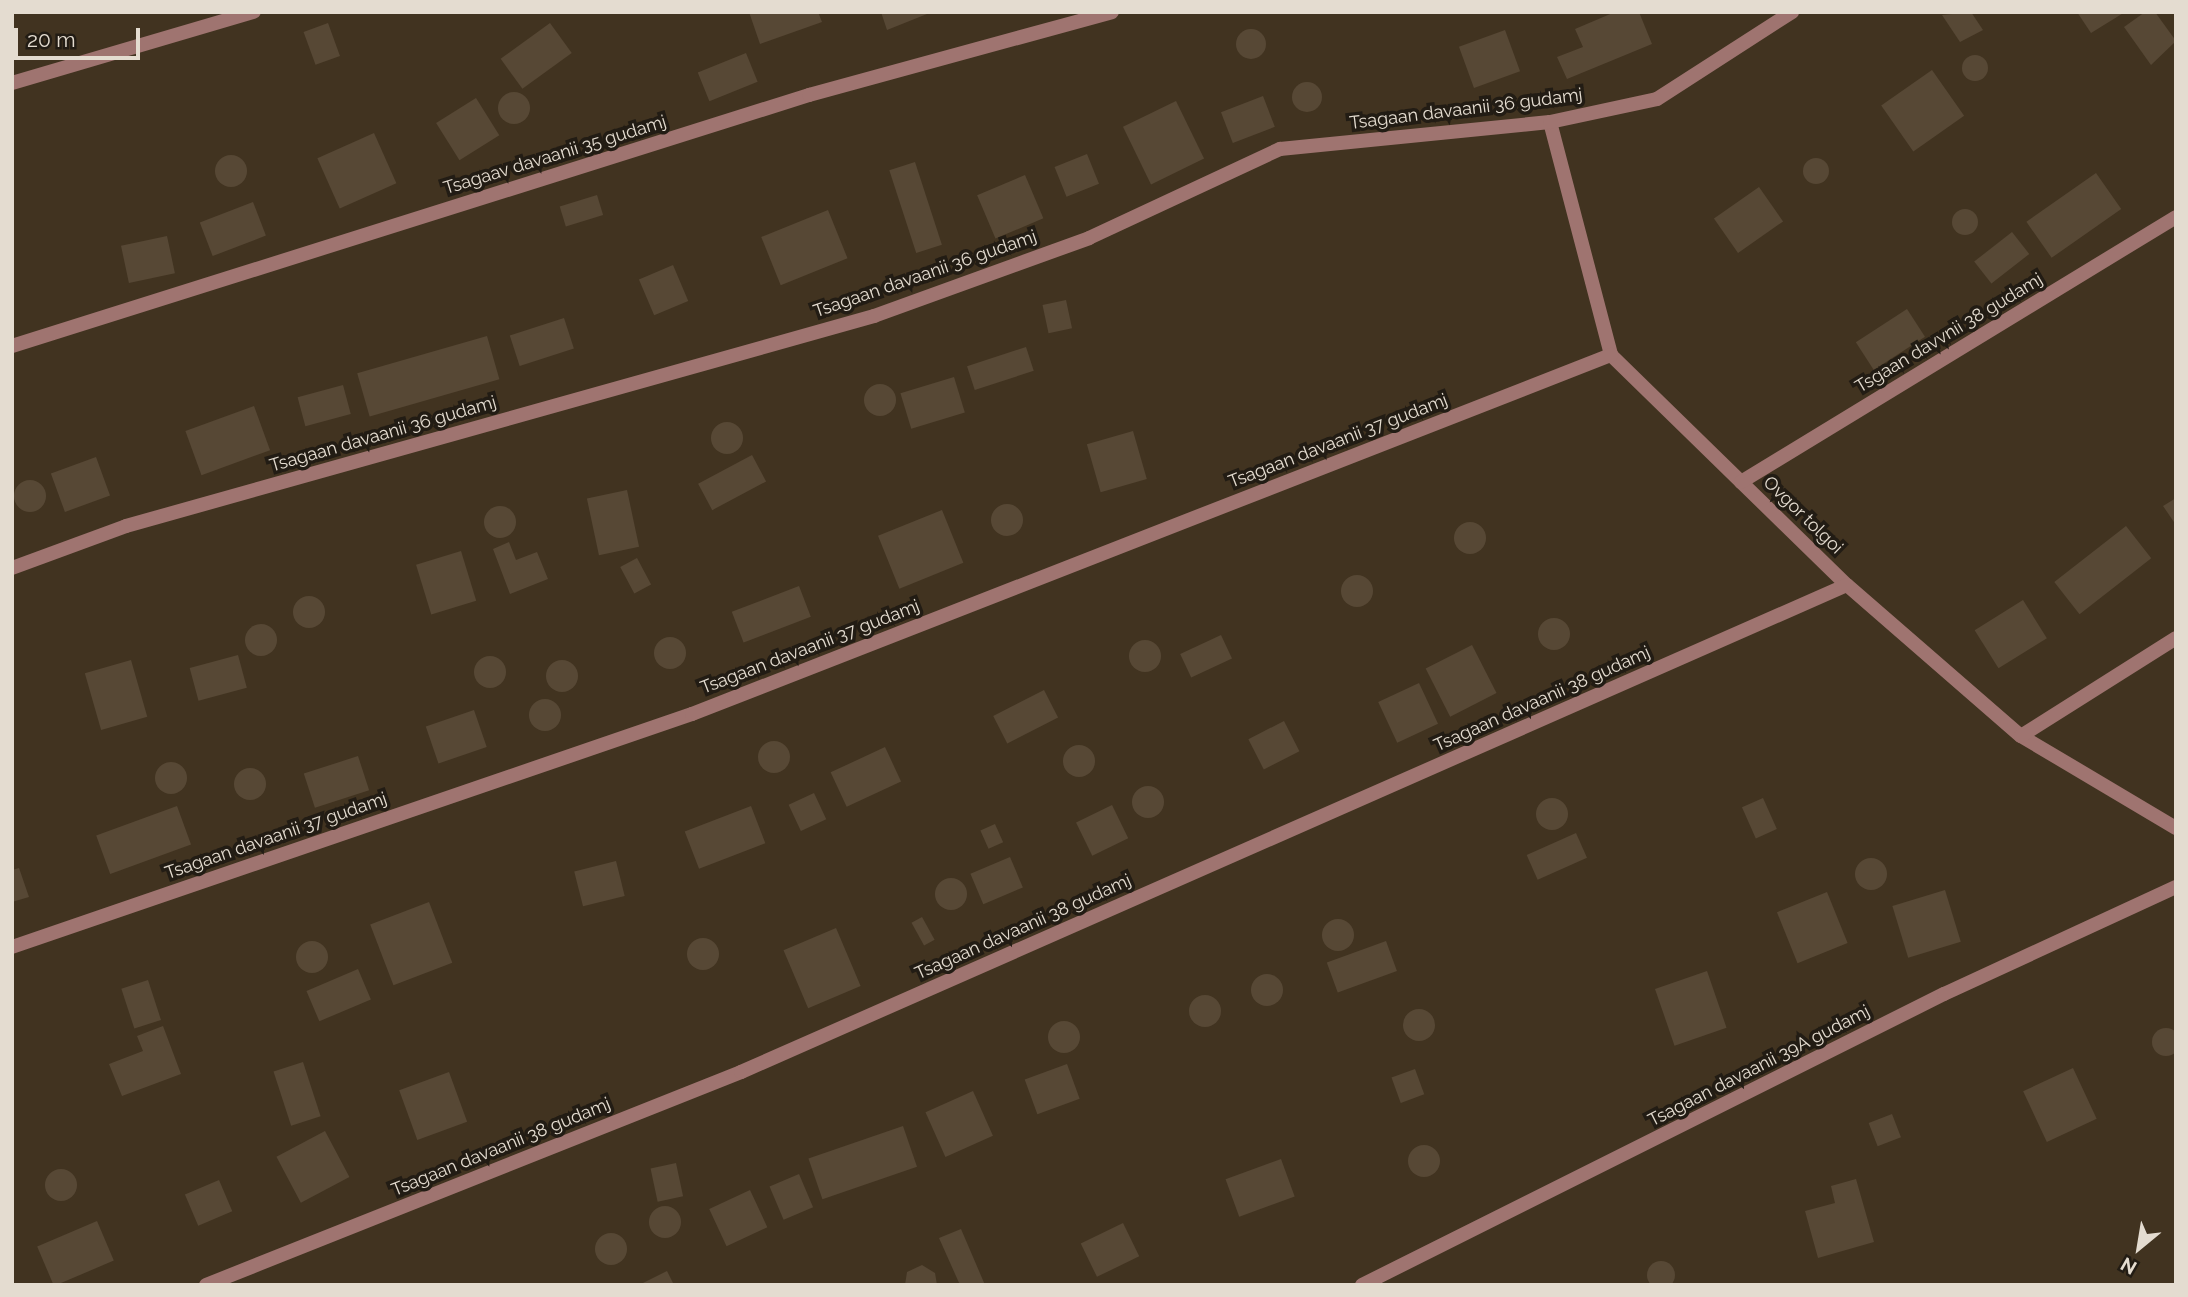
<!DOCTYPE html>
<style>
body{margin:0}
#map{position:relative;width:2188px;height:1297px;overflow:hidden;background:#413320;font-family:Raleway,sans-serif}
div>[style]{position:absolute}
[style*='--x']{left:calc(var(--x)*1px);top:calc(var(--y)*1px);width:calc(var(--w)*1px);rotate:calc(var(--a)*1deg)}
.building>*{inset:0;background:#574835;transform-origin:0 0}
.round{border-radius:50%}
.minor>*{height:14px;margin:-7px;padding:0 7px;transform-origin:7px;border-radius:7px;background:#9f7470}
span{translate:-50% -50%;white-space:nowrap;text-align:center;line-height:1.15;-webkit-text-stroke:7px #221c14;paint-order:stroke}
.street-label{font-size:18px;color:#e4dcd0}
.frame{position:absolute;inset:0;border:14px solid #e4dcd0;pointer-events:none}
.north{position:absolute;left:2104px;top:1213px;width:70px;height:70px;-webkit-text-stroke:5px #221c14;paint-order:stroke;rotate:210deg;font-size:19px;font-weight:700;line-height:28px;text-align:center;color:#e4dcd0}
.north::after{content:'';display:block;margin:auto;width:24px;height:32px;background:#e4dcd0;clip-path:polygon(50% 0,100% 100%,50% 72%,0 100%)}
.scale{position:absolute;left:14px;top:28px;width:126px;height:32px;box-sizing:border-box;border:4px solid #e4dcd0;border-top:0;padding-left:9px;font-size:21px;line-height:24px;white-space:nowrap;color:#e4dcd0;-webkit-text-stroke:5px #221c14;paint-order:stroke}
</style>
<div id="map">
<div class="building">
<div style="clip-path:polygon(749px 12px,818px 12px,822px 22px,760px 44px)"></div>
<div style="clip-path:polygon(881px 12px,932px 12px,887px 30px)"></div>
<div style="clip-path:polygon(1615px 12px,1639px 12px,1652px 44px,1567px 79px,1557px 57px,1583px 47px,1575px 29px)"></div>
<div style="clip-path:polygon(1971px 12px,1983px 30px,1960px 42px,1942px 15px)"></div>
<div style="clip-path:polygon(2077px 12px,2125px 12px,2091px 33px)"></div>
<div style="clip-path:polygon(2145px 12px,2155px 12px,2176px 41px,2151px 65px,2124px 27px)"></div>
<div style="left:328px;top:23px;width:35px;height:26px;rotate:70deg"></div>
<div style="left:550px;top:23px;width:37px;height:61px;rotate:54deg"></div>
<div class="round" style="left:1236px;top:29px;width:30px;height:30px"></div>
<div style="left:1505px;top:30px;width:44px;height:49px;rotate:70deg"></div>
<div style="left:746px;top:53px;width:31px;height:52px;rotate:68deg"></div>
<div class="round" style="left:1962px;top:55px;width:26px;height:26px"></div>
<div style="left:1932px;top:70px;width:56px;height:62px;rotate:55deg"></div>
<div class="round" style="left:1292px;top:82px;width:30px;height:30px"></div>
<div class="round" style="left:498px;top:92px;width:32px;height:32px"></div>
<div style="left:1263px;top:96px;width:33px;height:45px;rotate:69deg"></div>
<div style="left:476px;top:98px;width:44px;height:47px;rotate:58deg"></div>
<div style="left:1176px;top:101px;width:64px;height:59px;rotate:64deg"></div>
<div style="left:374px;top:133px;width:55px;height:62px;rotate:66deg"></div>
<div style="left:1087px;top:154px;width:32px;height:35px;rotate:68deg"></div>
<div class="round" style="left:215px;top:155px;width:32px;height:32px"></div>
<div class="round" style="left:1803px;top:158px;width:26px;height:26px"></div>
<div style="left:915px;top:162px;width:87px;height:27px;rotate:72deg"></div>
<div style="left:2096px;top:173px;width:44px;height:85px;rotate:55deg"></div>
<div style="left:1025px;top:175px;width:47px;height:52px;rotate:67deg"></div>
<div style="left:1759px;top:187px;width:42px;height:55px;rotate:55deg"></div>
<div style="left:597px;top:195px;width:21px;height:39px;rotate:73deg"></div>
<div style="left:253px;top:202px;width:36px;height:57px;rotate:69deg"></div>
<div class="round" style="left:1952px;top:209px;width:26px;height:26px"></div>
<div style="left:828px;top:210px;width:52px;height:72px;rotate:68deg"></div>
<div style="left:2012px;top:232px;width:28px;height:48px;rotate:52deg"></div>
<div style="left:167px;top:236px;width:38px;height:47px;rotate:78deg"></div>
<div style="left:673px;top:265px;width:39px;height:37px;rotate:67deg"></div>
<div style="left:1066px;top:300px;width:29px;height:24px;rotate:78deg"></div>
<div style="left:1907px;top:309px;width:33px;height:61px;rotate:57deg"></div>
<div style="left:564px;top:318px;width:32px;height:57px;rotate:72deg"></div>
<div style="left:487px;top:336px;width:45px;height:135px;rotate:74deg"></div>
<div style="left:1026px;top:347px;width:25px;height:62px;rotate:72deg"></div>
<div style="left:954px;top:377px;width:37px;height:56px;rotate:73deg"></div>
<div class="round" style="left:864px;top:384px;width:32px;height:32px"></div>
<div style="left:343px;top:385px;width:30px;height:47px;rotate:75deg"></div>
<div style="left:254px;top:406px;width:47px;height:73px;rotate:70deg"></div>
<div class="round" style="left:711px;top:422px;width:32px;height:32px"></div>
<div style="left:1133px;top:431px;width:50px;height:48px;rotate:74deg"></div>
<div style="left:752px;top:455px;width:30px;height:61px;rotate:62deg"></div>
<div style="left:96px;top:457px;width:41px;height:48px;rotate:70deg"></div>
<div class="round" style="left:14px;top:480px;width:32px;height:32px"></div>
<div style="left:627px;top:490px;width:58px;height:41px;rotate:78deg"></div>
<div style="clip-path:polygon(2176px 498px,2176px 525px,2163px 506px)"></div>
<div class="round" style="left:991px;top:504px;width:32px;height:32px"></div>
<div class="round" style="left:484px;top:506px;width:32px;height:32px"></div>
<div style="left:942px;top:510px;width:57px;height:69px;rotate:68deg"></div>
<div class="round" style="left:1454px;top:522px;width:32px;height:32px"></div>
<div style="left:2126px;top:526px;width:41px;height:91px;rotate:52deg"></div>
<div style="clip-path:polygon(509px 542px,516px 560px,537px 552px,548px 579px,510px 594px,493px 549px)"></div>
<div style="left:461px;top:551px;width:52px;height:47px;rotate:73deg"></div>
<div style="left:637px;top:558px;width:30px;height:19px;rotate:62deg"></div>
<div class="round" style="left:1341px;top:575px;width:32px;height:32px"></div>
<div style="left:799px;top:586px;width:33px;height:72px;rotate:69deg"></div>
<div class="round" style="left:293px;top:596px;width:32px;height:32px"></div>
<div style="left:2023px;top:600px;width:45px;height:57px;rotate:58deg"></div>
<div class="round" style="left:1538px;top:618px;width:32px;height:32px"></div>
<div class="round" style="left:245px;top:624px;width:32px;height:32px"></div>
<div style="left:1221px;top:635px;width:26px;height:45px;rotate:65deg"></div>
<div class="round" style="left:654px;top:637px;width:32px;height:32px"></div>
<div class="round" style="left:1129px;top:640px;width:32px;height:32px"></div>
<div style="left:1472px;top:645px;width:54px;height:52px;rotate:63deg"></div>
<div style="left:238px;top:655px;width:34px;height:50px;rotate:75deg"></div>
<div class="round" style="left:474px;top:656px;width:32px;height:32px"></div>
<div class="round" style="left:546px;top:660px;width:32px;height:32px"></div>
<div style="left:131px;top:660px;width:59px;height:48px;rotate:74deg"></div>
<div style="left:1419px;top:683px;width:45px;height:45px;rotate:65deg"></div>
<div style="left:1044px;top:690px;width:31px;height:57px;rotate:63deg"></div>
<div class="round" style="left:529px;top:699px;width:32px;height:32px"></div>
<div style="left:474px;top:710px;width:39px;height:51px;rotate:71deg"></div>
<div style="left:1284px;top:721px;width:34px;height:40px;rotate:63deg"></div>
<div class="round" style="left:758px;top:741px;width:32px;height:32px"></div>
<div class="round" style="left:1063px;top:745px;width:32px;height:32px"></div>
<div style="left:885px;top:747px;width:38px;height:60px;rotate:65deg"></div>
<div style="left:358px;top:756px;width:36px;height:57px;rotate:72deg"></div>
<div class="round" style="left:155px;top:762px;width:32px;height:32px"></div>
<div class="round" style="left:234px;top:768px;width:32px;height:32px"></div>
<div class="round" style="left:1132px;top:786px;width:32px;height:32px"></div>
<div style="left:814px;top:793px;width:29px;height:28px;rotate:65deg"></div>
<div class="round" style="left:1536px;top:798px;width:32px;height:32px"></div>
<div style="left:1763px;top:798px;width:34px;height:23px;rotate:66deg"></div>
<div style="left:1112px;top:805px;width:37px;height:40px;rotate:64deg"></div>
<div style="left:177px;top:806px;width:41px;height:86px;rotate:70deg"></div>
<div style="left:751px;top:806px;width:40px;height:71px;rotate:69deg"></div>
<div style="left:995px;top:824px;width:20px;height:16px;rotate:66deg"></div>
<div style="left:1576px;top:833px;width:27px;height:54px;rotate:66deg"></div>
<div style="left:1010px;top:857px;width:33px;height:43px;rotate:67deg"></div>
<div class="round" style="left:1855px;top:858px;width:32px;height:32px"></div>
<div style="left:616px;top:861px;width:36px;height:43px;rotate:76deg"></div>
<div style="clip-path:polygon(19px 868px,29px 897px,12px 902px,12px 870px)"></div>
<div class="round" style="left:935px;top:878px;width:32px;height:32px"></div>
<div style="left:1945px;top:890px;width:54px;height:55px;rotate:73deg"></div>
<div style="left:1827px;top:892px;width:55px;height:54px;rotate:68deg"></div>
<div style="left:429px;top:902px;width:65px;height:63px;rotate:69deg"></div>
<div style="left:922px;top:917px;width:26px;height:12px;rotate:61deg"></div>
<div class="round" style="left:1322px;top:919px;width:32px;height:32px"></div>
<div style="left:836px;top:928px;width:63px;height:57px;rotate:67deg"></div>
<div class="round" style="left:687px;top:938px;width:32px;height:32px"></div>
<div class="round" style="left:296px;top:941px;width:32px;height:32px"></div>
<div style="left:1386px;top:941px;width:32px;height:63px;rotate:70deg"></div>
<div style="left:358px;top:969px;width:33px;height:56px;rotate:67deg"></div>
<div style="left:1707px;top:971px;width:60px;height:55px;rotate:71deg"></div>
<div class="round" style="left:1251px;top:974px;width:32px;height:32px"></div>
<div style="left:148px;top:980px;width:42px;height:28px;rotate:72deg"></div>
<div class="round" style="left:1189px;top:995px;width:32px;height:32px"></div>
<div class="round" style="left:1403px;top:1009px;width:32px;height:32px"></div>
<div class="round" style="left:1048px;top:1021px;width:32px;height:32px"></div>
<div style="clip-path:polygon(163px 1026px,181px 1074px,122px 1096px,109px 1064px,143px 1051px,137px 1036px)"></div>
<div class="round" style="left:2152px;top:1028px;width:28px;height:28px"></div>
<div style="left:303px;top:1062px;width:57px;height:31px;rotate:72deg"></div>
<div style="left:1067px;top:1064px;width:37px;height:45px;rotate:70deg"></div>
<div style="left:2073px;top:1068px;width:56px;height:55px;rotate:65deg"></div>
<div style="left:1415px;top:1069px;width:27px;height:25px;rotate:70deg"></div>
<div style="left:449px;top:1072px;width:53px;height:53px;rotate:70deg"></div>
<div style="left:973px;top:1091px;width:49px;height:52px;rotate:66deg"></div>
<div style="left:1892px;top:1114px;width:25px;height:25px;rotate:69deg"></div>
<div style="left:903px;top:1126px;width:43px;height:100px;rotate:71deg"></div>
<div style="left:325px;top:1131px;width:52px;height:55px;rotate:62deg"></div>
<div class="round" style="left:1408px;top:1145px;width:32px;height:32px"></div>
<div style="left:1281px;top:1159px;width:40px;height:59px;rotate:70deg"></div>
<div style="left:676px;top:1163px;width:34px;height:26px;rotate:78deg"></div>
<div class="round" style="left:45px;top:1169px;width:32px;height:32px"></div>
<div style="left:799px;top:1174px;width:36px;height:32px;rotate:67deg"></div>
<div style="clip-path:polygon(1856px 1179px,1874px 1242px,1818px 1258px,1805px 1211px,1835px 1203px,1831px 1186px)"></div>
<div style="left:219px;top:1180px;width:34px;height:37px;rotate:67deg"></div>
<div style="left:750px;top:1190px;width:41px;height:45px;rotate:65deg"></div>
<div class="round" style="left:649px;top:1206px;width:32px;height:32px"></div>
<div style="left:97px;top:1221px;width:43px;height:65px;rotate:67deg"></div>
<div style="left:1123px;top:1223px;width:37px;height:47px;rotate:64deg"></div>
<div style="clip-path:polygon(961px 1229px,985px 1285px,960px 1285px,939px 1238px)"></div>
<div class="round" style="left:595px;top:1233px;width:32px;height:32px"></div>
<div class="round" style="left:1647px;top:1261px;width:28px;height:28px"></div>
<div style="clip-path:polygon(922px 1265px,935px 1273px,937px 1285px,905px 1285px,907px 1272px)"></div>
<div style="clip-path:polygon(667px 1271px,674px 1285px,639px 1285px)"></div>
</div>
<div class="minor">
<div style="--x:12;--y:83;--w:252;--a:-16.4"></div>
<div style="--x:1550;--y:122;--w:241;--a:75.3"></div>
<div style="--x:1611;--y:355;--w:330;--a:44.3"></div>
<div style="--x:1847;--y:585;--w:230;--a:41"></div>
<div style="--x:2021;--y:736;--w:180;--a:30.7"></div>
<div style="--x:12;--y:346;--w:836;--a:-17.48"></div>
<div style="--x:809;--y:95;--w:314;--a:-15.3"></div>
<div style="--x:1741;--y:482;--w:509;--a:-31.35"></div>
<div style="--x:12;--y:568;--w:121;--a:-20.2"></div>
<div style="--x:126;--y:526;--w:777;--a:-15.68"></div>
<div style="--x:874;--y:316;--w:229;--a:-19.9"></div>
<div style="--x:1089;--y:238;--w:211;--a:-25"></div>
<div style="--x:1280;--y:149;--w:271;--a:-5.7"></div>
<div style="--x:1550;--y:122;--w:109;--a:-12.1"></div>
<div style="--x:1657;--y:99;--w:161;--a:-32.8"></div>
<div style="--x:2021;--y:736;--w:183;--a:-32.3"></div>
<div style="--x:12;--y:947;--w:719;--a:-18.91"></div>
<div style="--x:692;--y:714;--w:987;--a:-21.34"></div>
<div style="--x:206;--y:1285;--w:576;--a:-21.71"></div>
<div style="--x:741;--y:1072;--w:1208;--a:-23.77"></div>
<div style="--x:1362;--y:1285;--w:651;--a:-26.57"></div>
<div style="--x:1944;--y:994;--w:255;--a:-24.8"></div>
</div>
<div class="street-label">
<span style="left:1466px;top:109px;rotate:-7deg">Tsagaan davaanii 36 gudamj</span>
<span style="left:555px;top:155px;rotate:-17deg">Tsagaav davaanii 35 gudamj</span>
<span style="left:925px;top:274px;rotate:-19deg">Tsagaan davaanii 36 gudamj</span>
<span style="left:1949px;top:333px;rotate:-31deg">Tsgaan davvnii 38 gudamj</span>
<span style="left:383px;top:434px;rotate:-16deg">Tsagaan davaanii 36 gudamj</span>
<span style="left:1338px;top:441px;rotate:-21deg">Tsagaan davaanii 37 gudamj</span>
<span style="left:1803px;top:515px;rotate:44deg">Ovgor tolgoi</span>
<span style="left:810px;top:647px;rotate:-21deg">Tsagaan davaanii 37 gudamj</span>
<span style="left:1542px;top:699px;rotate:-24deg">Tsagaan davaanii 38 gudamj</span>
<span style="left:276px;top:836px;rotate:-19deg">Tsagaan davaanii 37 gudamj</span>
<span style="left:1023px;top:927px;rotate:-24deg">Tsagaan davaanii 38 gudamj</span>
<span style="left:1759px;top:1066px;rotate:-27deg">Tsagaan davaanii 39A gudamj</span>
<span style="left:501px;top:1147px;rotate:-22deg">Tsagaan davaanii 38 gudamj</span>
</div>
<div class="frame"></div>
<div class="north">N</div>
<div class="scale">20 m</div>
</div>
